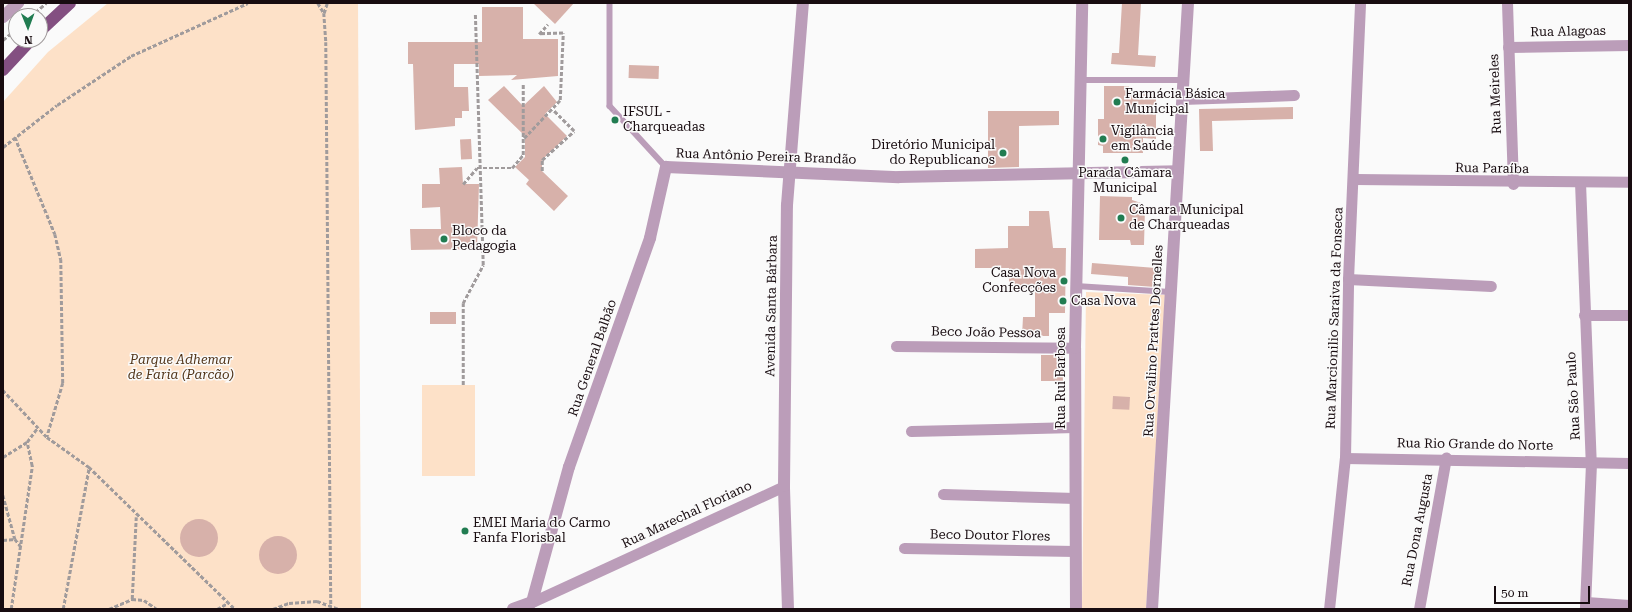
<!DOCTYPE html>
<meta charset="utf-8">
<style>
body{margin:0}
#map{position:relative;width:1632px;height:612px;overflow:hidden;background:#fafafa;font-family:"Roboto Serif",serif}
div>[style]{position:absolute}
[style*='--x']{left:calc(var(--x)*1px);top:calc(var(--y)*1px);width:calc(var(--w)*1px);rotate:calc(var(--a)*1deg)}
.green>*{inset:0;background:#fde1c8;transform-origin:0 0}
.building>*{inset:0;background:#d7b1aa;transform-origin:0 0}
.round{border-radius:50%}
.path>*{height:2.5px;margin-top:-1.25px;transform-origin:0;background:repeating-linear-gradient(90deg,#a09b9c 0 4px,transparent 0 6px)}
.service>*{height:5.5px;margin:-2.75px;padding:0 2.75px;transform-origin:2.75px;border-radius:2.75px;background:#bb9db9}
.minor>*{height:11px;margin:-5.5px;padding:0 5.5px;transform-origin:5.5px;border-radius:5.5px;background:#bb9db9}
.tertiary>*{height:12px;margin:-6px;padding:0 6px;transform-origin:6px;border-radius:6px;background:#bb9db9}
.primary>*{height:12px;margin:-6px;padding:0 6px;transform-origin:6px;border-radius:6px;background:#834f81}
.dots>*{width:11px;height:11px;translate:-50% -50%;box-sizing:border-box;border:2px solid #fafafa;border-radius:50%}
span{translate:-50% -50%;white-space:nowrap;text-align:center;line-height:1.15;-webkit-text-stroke:3px #fafafa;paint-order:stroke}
.street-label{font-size:13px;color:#180c10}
.poi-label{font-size:13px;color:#180c10}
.left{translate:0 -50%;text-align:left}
.right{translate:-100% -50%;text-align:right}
.park-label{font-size:13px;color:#523519;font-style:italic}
.frame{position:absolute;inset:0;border:4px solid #180c10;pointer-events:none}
.north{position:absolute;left:8px;top:8px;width:40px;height:40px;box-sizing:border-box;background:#fafafa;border:1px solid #a09b9c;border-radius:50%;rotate:179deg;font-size:11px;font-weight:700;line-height:16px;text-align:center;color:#180c10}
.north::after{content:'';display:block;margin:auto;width:14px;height:18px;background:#217c51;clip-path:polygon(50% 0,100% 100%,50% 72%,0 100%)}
.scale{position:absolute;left:1494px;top:586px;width:96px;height:18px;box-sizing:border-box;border:2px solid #180c10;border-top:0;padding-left:5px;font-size:12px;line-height:14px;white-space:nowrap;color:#180c10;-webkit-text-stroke:3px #fafafa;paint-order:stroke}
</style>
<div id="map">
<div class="green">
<div style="clip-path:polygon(108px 3px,358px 3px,361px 609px,3px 609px,3px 102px,48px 52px)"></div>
<div style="clip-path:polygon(1086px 292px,1165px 295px,1146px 609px,1082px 609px)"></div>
<div style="left:422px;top:385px;width:53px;height:91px"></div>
</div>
<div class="building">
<div style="clip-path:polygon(533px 3px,574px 3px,555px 24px)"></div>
<div style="clip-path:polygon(1122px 3px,1141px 3px,1138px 55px,1156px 56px,1155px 67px,1111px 64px,1112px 53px,1119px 53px)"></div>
<div style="clip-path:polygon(482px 7px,523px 7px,523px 39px,558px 39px,558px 76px,511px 80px,517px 75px,479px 76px,479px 64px,454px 64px,454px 87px,468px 87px,469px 111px,462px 111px,462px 118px,455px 118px,455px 126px,415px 130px,413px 64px,408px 64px,408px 42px,482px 42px)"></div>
<div style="left:629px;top:65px;width:30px;height:13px;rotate:2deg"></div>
<div style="clip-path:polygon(504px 86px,523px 106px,544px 86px,557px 102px,545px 114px,567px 136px,542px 160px,542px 171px,568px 196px,554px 211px,526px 184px,529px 180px,515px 167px,525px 157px,525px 136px,488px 100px)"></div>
<div style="clip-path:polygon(1104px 86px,1129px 86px,1129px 91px,1150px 91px,1150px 98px,1156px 98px,1156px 139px,1143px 138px,1143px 153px,1103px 153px,1103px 146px,1098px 145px,1098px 119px,1104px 119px)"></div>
<div style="clip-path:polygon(1293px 107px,1293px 119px,1212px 121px,1213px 151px,1200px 151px,1199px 109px)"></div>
<div style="clip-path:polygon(988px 111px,1059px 111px,1059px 125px,1019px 126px,1019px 167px,988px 168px)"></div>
<div style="left:471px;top:139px;width:20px;height:11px;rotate:87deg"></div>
<div style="clip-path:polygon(462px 167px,463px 184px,479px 184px,477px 249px,411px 250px,410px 229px,441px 229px,440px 207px,422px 208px,422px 184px,440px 184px,439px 168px)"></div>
<div style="clip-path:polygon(1100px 196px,1132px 197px,1132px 200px,1141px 203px,1140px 208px,1145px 208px,1144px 245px,1131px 245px,1130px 240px,1099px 240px)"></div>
<div style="clip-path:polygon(1029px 211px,1049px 211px,1053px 248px,1066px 248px,1065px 313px,1049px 313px,1049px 336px,1022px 336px,1023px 317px,1035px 317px,1035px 289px,1009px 289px,1009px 268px,975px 268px,975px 249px,1008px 248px,1008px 226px,1029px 226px)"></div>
<div style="clip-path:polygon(1092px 263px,1156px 268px,1155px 287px,1128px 285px,1128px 277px,1091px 274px)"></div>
<div style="left:456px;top:312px;width:12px;height:26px;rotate:90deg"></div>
<div style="left:1041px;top:355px;width:22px;height:26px"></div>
<div style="left:1113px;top:396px;width:17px;height:13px;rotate:3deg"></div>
<div class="round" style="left:180px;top:519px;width:38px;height:38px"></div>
<div class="round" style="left:259px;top:536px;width:38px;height:38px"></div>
</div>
<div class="path">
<div style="--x:318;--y:3;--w:12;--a:59"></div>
<div style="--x:324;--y:13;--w:29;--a:86"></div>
<div style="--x:326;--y:42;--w:562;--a:89.49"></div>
<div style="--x:324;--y:13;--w:10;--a:-73"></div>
<div style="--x:31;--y:16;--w:20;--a:-41"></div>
<div style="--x:3;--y:40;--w:17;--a:-40"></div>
<div style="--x:15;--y:137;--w:105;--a:67.6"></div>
<div style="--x:55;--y:234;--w:26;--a:77"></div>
<div style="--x:61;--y:259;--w:124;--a:89.1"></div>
<div style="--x:63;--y:383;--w:56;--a:106.5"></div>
<div style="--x:524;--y:138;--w:52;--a:-46.5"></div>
<div style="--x:560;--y:100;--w:67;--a:-87.4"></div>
<div style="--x:563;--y:33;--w:24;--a:178"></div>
<div style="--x:539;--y:34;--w:13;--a:-48"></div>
<div style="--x:3;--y:147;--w:68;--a:-37.9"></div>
<div style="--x:57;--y:105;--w:89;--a:-33.5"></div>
<div style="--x:131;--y:56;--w:128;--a:-24.4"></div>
<div style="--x:542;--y:171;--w:11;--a:-90"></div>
<div style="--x:542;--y:160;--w:43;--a:-42.2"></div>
<div style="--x:574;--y:131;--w:30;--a:-135"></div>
<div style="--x:463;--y:184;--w:21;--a:-49"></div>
<div style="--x:477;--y:168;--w:35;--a:0"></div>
<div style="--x:512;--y:168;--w:17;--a:-50"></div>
<div style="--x:523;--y:155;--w:71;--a:-90"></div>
<div style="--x:463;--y:385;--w:82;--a:-90"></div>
<div style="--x:463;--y:303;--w:43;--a:-62.2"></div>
<div style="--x:483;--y:265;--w:252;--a:-91.8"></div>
<div style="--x:3;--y:390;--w:64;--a:46.9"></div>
<div style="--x:47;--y:437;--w:52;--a:35.5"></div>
<div style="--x:89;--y:467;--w:204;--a:44.2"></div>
<div style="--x:3;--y:457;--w:28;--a:-32"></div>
<div style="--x:27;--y:442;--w:19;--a:-54"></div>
<div style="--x:3;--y:495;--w:46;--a:74.7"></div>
<div style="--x:15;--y:539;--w:11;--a:52"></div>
<div style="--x:3;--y:540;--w:12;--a:-5"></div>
<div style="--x:132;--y:599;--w:82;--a:-87.2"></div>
<div style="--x:11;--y:609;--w:145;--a:-81.6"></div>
<div style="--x:32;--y:466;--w:25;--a:-102"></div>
<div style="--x:63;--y:609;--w:143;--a:-79.6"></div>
<div style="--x:109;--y:609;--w:25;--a:-23"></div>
<div style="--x:132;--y:599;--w:12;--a:5"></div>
<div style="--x:144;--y:600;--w:16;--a:35"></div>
<div style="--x:217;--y:609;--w:13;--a:-29"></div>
<div style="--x:273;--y:609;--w:17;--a:-21"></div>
<div style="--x:289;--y:603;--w:28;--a:-4"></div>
<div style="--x:317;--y:601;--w:23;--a:20"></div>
</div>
<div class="service">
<div style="--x:610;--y:3;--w:103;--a:90"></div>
<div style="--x:610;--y:106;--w:83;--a:47.4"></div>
<div style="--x:1081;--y:80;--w:102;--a:0"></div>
<div style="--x:1076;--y:286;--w:94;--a:3.7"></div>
</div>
<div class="minor">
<div style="--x:1507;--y:3;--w:181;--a:88.1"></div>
<div style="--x:1508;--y:47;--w:121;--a:-0.9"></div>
<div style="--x:1182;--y:99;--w:112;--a:-2"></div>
<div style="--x:1355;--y:179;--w:274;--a:0.6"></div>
<div style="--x:1580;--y:182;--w:281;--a:87.8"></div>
<div style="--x:1591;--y:463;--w:146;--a:92.4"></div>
<div style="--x:1348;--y:279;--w:143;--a:2.8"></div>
<div style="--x:1584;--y:315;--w:45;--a:0"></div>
<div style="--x:896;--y:346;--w:179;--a:0.6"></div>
<div style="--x:911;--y:431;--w:164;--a:-1.4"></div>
<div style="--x:1345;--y:458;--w:284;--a:1"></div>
<div style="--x:943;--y:494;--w:132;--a:1.7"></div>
<div style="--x:904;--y:548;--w:171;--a:1"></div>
<div style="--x:532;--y:602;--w:277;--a:-24.7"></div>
<div style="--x:1586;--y:602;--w:43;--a:4"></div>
<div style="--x:1329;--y:609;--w:152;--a:-84"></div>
<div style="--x:1345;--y:458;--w:179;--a:-89"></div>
<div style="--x:1348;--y:279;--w:276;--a:-87.5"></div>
<div style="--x:1419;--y:609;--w:154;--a:-79.9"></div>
</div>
<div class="tertiary">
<div style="--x:3;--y:17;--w:21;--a:-43"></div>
<div style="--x:513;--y:609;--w:20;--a:-20"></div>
<div style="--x:532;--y:602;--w:140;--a:-74.7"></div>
<div style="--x:569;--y:467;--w:243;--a:-70.5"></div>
<div style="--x:650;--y:238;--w:73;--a:-77.3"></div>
<div style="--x:666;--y:167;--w:233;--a:2.5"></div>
<div style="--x:899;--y:177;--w:279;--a:-1.2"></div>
<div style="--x:788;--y:609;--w:123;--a:-91.9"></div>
<div style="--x:784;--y:486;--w:281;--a:-89.4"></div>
<div style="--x:787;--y:205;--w:203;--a:-85.5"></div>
<div style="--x:1076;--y:609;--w:261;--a:-90.2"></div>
<div style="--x:1075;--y:348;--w:345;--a:-88.8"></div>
<div style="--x:1152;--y:609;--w:607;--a:-86.6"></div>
</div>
<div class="primary">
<div style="--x:40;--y:31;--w:41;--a:-43"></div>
<div style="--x:3;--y:70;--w:41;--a:-47"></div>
</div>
<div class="dots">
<div style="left:1117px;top:102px;background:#217c51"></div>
<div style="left:615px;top:120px;background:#217c51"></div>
<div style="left:1103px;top:139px;background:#217c51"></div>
<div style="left:1003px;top:153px;background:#217c51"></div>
<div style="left:1125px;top:160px;background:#217c51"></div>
<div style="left:1121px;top:218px;background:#217c51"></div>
<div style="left:444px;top:239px;background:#217c51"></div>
<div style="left:1064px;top:281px;background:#217c51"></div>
<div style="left:1063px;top:301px;background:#217c51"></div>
<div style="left:465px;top:531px;background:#217c51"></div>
</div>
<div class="street-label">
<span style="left:1568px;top:32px;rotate:-1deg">Rua Alagoas</span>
<span style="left:1496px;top:94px;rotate:-92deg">Rua Meireles</span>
<span style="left:766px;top:157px;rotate:2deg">Rua Antônio Pereira Brandão</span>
<span style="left:1492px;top:169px;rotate:1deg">Rua Paraíba</span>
<span style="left:772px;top:306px;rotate:-89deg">Avenida Santa Bárbara</span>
<span style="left:1335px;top:318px;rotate:-88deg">Rua Marcionilio Saraiva da Fonseca</span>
<span style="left:986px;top:333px;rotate:1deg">Beco João Pessoa</span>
<span style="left:1154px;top:341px;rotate:-87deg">Rua Orvalino Prattes Dornelles</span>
<span style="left:593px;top:358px;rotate:-71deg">Rua General Balbão</span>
<span style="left:1061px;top:378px;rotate:-90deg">Rua Rui Barbosa</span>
<span style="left:1574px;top:396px;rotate:-93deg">Rua São Paulo</span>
<span style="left:1475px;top:445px;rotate:1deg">Rua Rio Grande do Norte</span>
<span style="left:687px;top:515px;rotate:-25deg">Rua Marechal Floriano</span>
<span style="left:1418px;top:530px;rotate:-79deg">Rua Dona Augusta</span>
<span style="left:990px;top:536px;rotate:1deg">Beco Doutor Flores</span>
</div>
<div class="poi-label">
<span class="left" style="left:1125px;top:102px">Farmácia Básica<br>Municipal</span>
<span class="left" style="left:623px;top:120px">IFSUL -<br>Charqueadas</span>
<span class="left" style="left:1111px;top:139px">Vigilância<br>em Saúde</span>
<span class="right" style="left:995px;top:153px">Diretório Municipal<br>do Republicanos</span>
<span style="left:1125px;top:181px">Parada Câmara<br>Municipal</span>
<span class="left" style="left:1129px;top:218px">Câmara Municipal<br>de Charqueadas</span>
<span class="left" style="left:452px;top:239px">Bloco da<br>Pedagogia</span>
<span class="right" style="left:1056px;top:281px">Casa Nova<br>Confecções</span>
<span class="left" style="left:1071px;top:301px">Casa Nova</span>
<span class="left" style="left:473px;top:531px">EMEI Maria do Carmo<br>Fanfa Florisbal</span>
</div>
<div class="park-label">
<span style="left:181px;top:368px">Parque Adhemar<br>de Faria (Parcão)</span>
</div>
<div class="frame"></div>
<div class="north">N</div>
<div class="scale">50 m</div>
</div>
